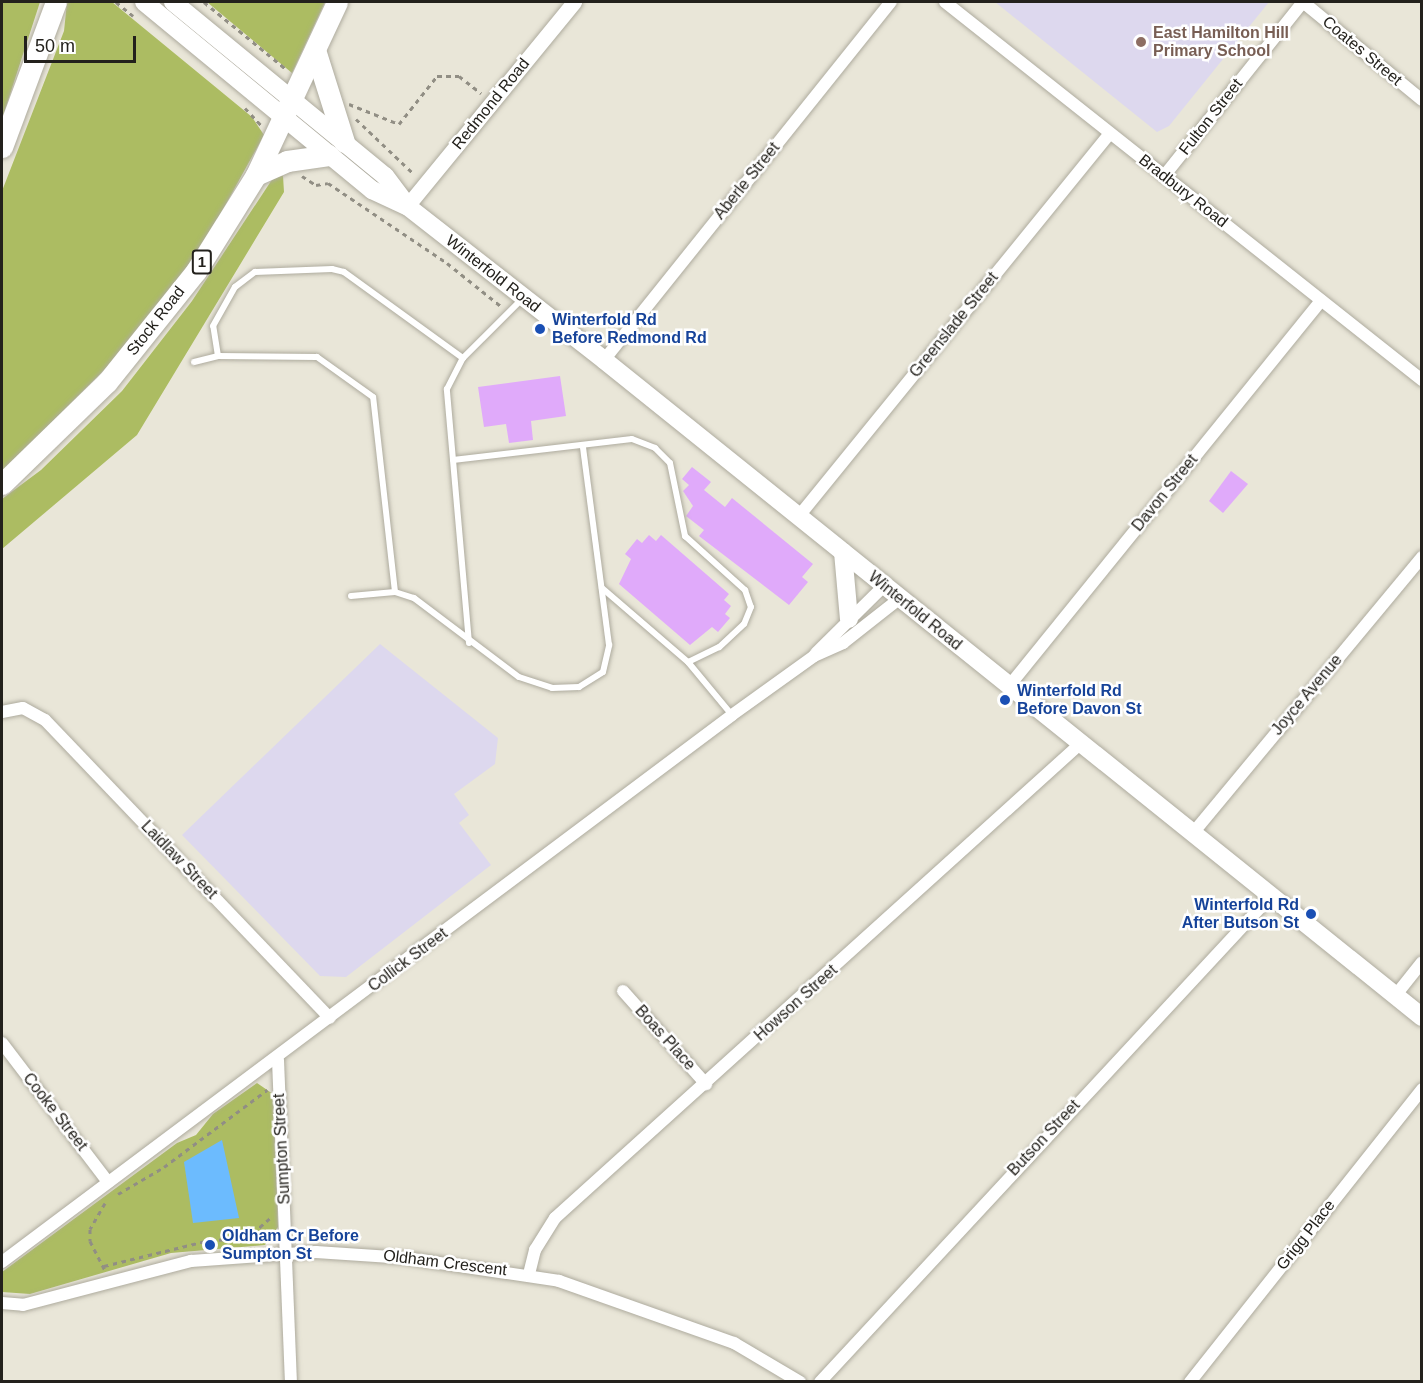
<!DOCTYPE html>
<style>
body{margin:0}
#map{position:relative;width:1423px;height:1383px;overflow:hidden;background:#e9e6d8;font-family:Arial,sans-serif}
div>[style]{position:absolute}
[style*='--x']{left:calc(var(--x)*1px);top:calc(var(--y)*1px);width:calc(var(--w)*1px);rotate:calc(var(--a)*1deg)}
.education>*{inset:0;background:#ddd8ee}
.green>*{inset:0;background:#acbc62}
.water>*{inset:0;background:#6cbbfe}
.building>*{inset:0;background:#e0aafa}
.path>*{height:3px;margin-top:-1.5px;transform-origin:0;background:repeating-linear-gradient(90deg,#918e84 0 4.5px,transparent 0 9px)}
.roads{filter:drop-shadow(0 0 2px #aeab9e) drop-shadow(0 0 2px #aeab9e)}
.service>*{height:6px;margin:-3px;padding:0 3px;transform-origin:3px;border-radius:3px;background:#fff}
.minor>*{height:12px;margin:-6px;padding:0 6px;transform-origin:6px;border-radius:6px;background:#fff}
.tertiary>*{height:15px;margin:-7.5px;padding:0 7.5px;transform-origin:7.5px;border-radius:7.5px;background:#fff}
.secondary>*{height:18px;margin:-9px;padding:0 9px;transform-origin:9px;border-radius:9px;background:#fff}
.trunk>*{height:21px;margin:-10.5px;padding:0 10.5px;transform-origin:10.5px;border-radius:10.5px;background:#fff}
.dots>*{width:16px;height:16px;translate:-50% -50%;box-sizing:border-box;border:3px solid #fff;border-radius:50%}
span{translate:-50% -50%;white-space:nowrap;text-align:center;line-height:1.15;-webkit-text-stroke:5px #fff;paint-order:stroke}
.shield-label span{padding:2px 4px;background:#fff;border:2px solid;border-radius:4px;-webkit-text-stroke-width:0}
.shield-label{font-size:15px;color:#23211c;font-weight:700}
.education-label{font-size:16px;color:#785e54;font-weight:700}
.left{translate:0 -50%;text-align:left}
.street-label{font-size:16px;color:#23211c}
.transit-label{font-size:16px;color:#164399;font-weight:700}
.right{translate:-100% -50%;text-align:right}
.frame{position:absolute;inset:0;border:3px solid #23211c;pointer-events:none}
.scale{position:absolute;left:24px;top:36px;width:112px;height:27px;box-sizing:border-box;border:3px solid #23211c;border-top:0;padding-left:8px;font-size:18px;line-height:21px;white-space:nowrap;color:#23211c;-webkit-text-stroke:4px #fff;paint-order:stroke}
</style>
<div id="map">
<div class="education">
<div style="clip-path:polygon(995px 2px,1269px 2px,1169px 126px,1157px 132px)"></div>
<div style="clip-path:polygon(380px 644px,498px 738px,495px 764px,454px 794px,469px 815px,459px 823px,491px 865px,346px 977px,320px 976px,182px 835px)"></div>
</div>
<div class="green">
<div style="clip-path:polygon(2px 2px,40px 2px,2px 119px)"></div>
<div style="clip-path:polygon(67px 2px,112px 2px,252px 117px,264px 135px,205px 242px,159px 308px,110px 364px,2px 472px,2px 191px,64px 31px)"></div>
<div style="clip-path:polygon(207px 2px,325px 2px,292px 73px)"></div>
<div style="clip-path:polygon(275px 175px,283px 176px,284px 192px,137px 435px,2px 549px,2px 499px,41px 470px,122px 391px,192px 301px)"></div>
<div style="clip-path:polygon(257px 1083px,273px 1094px,278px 1227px,265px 1245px,171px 1253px,30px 1294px,2px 1292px,2px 1272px,177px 1143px,196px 1135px,213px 1114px)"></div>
</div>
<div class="water">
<div style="clip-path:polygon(222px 1140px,239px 1218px,193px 1223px,184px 1162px)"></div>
</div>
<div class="building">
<div style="clip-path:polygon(560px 376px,566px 416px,531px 421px,533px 440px,509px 443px,506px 424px,484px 427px,478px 387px)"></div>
<div style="clip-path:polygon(692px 467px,711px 482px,704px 490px,725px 507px,732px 498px,813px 564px,802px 577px,808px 582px,789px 605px,699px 536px,704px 530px,686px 516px,693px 506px,683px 491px,689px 485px,682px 479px)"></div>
<div style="clip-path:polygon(1231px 471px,1248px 484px,1223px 513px,1209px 501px)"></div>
<div style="clip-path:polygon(649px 535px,656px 541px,661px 535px,729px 594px,724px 600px,731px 606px,725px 614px,730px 618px,718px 632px,712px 627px,690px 645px,619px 584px,631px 559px,625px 554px,637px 539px,642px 543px)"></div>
</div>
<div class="path">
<div style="--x:116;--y:2;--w:22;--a:39"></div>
<div style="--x:204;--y:2;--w:107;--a:39.3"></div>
<div style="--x:349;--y:104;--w:54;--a:21.8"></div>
<div style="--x:399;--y:124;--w:61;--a:-51.6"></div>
<div style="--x:437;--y:76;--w:22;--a:0"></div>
<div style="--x:459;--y:76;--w:28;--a:38"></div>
<div style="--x:245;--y:108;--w:23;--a:47"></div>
<div style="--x:356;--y:119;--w:80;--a:43.5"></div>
<div style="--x:302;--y:176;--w:17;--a:33"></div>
<div style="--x:316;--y:185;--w:12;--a:-9"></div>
<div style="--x:328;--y:183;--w:143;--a:33.9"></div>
<div style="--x:447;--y:263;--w:70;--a:38.7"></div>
<div style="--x:118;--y:1194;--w:53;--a:-30.4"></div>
<div style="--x:164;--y:1167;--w:129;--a:-36.8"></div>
<div style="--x:105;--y:1203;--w:30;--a:120"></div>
<div style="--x:90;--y:1229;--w:12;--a:90"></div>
<div style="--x:90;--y:1241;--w:35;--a:63"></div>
<div style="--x:104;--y:1266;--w:109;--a:-13.8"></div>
<div style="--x:210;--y:1240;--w:36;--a:-2"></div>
<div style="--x:246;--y:1239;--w:33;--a:-41"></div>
</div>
<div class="roads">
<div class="service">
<div style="--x:194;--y:362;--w:25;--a:-14"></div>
<div style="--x:453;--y:460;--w:180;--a:-6.7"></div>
<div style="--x:632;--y:439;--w:25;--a:21"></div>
<div style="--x:655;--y:448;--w:21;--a:45"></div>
<div style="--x:670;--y:463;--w:75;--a:78.4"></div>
<div style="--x:685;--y:536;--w:81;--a:42"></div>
<div style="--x:745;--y:590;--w:18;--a:71"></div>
<div style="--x:751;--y:607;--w:18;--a:112"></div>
<div style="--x:744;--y:624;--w:34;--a:137"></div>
<div style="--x:719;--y:647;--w:34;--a:154"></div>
<div style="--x:602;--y:588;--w:113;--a:40.7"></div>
<div style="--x:688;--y:662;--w:69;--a:50.3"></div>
<div style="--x:395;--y:592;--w:196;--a:-96.4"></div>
<div style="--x:373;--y:397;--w:69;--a:-144.5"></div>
<div style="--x:317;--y:357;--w:99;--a:-179.4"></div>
<div style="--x:218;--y:356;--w:30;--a:-99"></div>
<div style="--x:213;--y:326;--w:45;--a:-60.6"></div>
<div style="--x:235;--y:287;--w:25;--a:-37"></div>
<div style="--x:255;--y:272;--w:77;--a:-2.2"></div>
<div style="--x:332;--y:269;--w:12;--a:14"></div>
<div style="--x:344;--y:272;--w:147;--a:35.9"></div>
<div style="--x:351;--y:596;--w:44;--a:-5.2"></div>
<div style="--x:395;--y:592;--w:20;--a:18"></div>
<div style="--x:414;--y:598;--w:131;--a:37"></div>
<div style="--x:519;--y:677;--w:35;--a:18"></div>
<div style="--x:552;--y:688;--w:27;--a:-2"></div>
<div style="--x:579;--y:687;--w:28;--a:-32"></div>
<div style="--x:603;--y:672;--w:28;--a:-77"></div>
<div style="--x:609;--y:645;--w:200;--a:-97.5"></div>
<div style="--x:469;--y:643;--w:255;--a:-95"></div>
<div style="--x:447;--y:389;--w:35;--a:-63"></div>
<div style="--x:463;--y:358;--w:85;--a:-45"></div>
</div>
<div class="minor">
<div style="--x:945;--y:2;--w:609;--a:38.4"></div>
<div style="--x:1164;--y:176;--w:223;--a:-51.4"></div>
<div style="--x:1303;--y:2;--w:154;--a:39.5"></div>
<div style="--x:604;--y:360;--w:459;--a:-51.3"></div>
<div style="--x:799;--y:516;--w:492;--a:-50.9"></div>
<div style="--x:816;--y:653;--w:95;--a:-44.6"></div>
<div style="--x:1009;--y:686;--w:496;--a:-51"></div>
<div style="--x:2;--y:712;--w:21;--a:-11"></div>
<div style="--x:23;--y:708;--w:25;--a:29"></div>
<div style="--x:45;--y:720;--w:412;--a:46.3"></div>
<div style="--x:1193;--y:833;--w:359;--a:-50.3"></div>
<div style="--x:623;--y:991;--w:125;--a:48.3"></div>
<div style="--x:1395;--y:996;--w:43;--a:-51.5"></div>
<div style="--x:2;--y:1043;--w:175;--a:52.7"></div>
<div style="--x:278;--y:1060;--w:322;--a:87.7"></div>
<div style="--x:2;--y:1262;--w:912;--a:-36.84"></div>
<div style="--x:732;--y:715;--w:101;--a:-35.7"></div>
<div style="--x:814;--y:656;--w:32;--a:-24"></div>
<div style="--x:843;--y:643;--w:71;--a:-38.2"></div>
<div style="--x:529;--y:1274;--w:25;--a:-76"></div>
<div style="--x:535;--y:1250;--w:38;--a:-58"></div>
<div style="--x:555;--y:1218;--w:709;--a:-42.08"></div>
<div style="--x:2;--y:1303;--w:21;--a:5"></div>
<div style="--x:23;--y:1305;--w:174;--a:-14.7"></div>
<div style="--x:191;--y:1261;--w:125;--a:-4.1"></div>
<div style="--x:316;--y:1252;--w:90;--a:3.8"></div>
<div style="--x:406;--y:1258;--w:155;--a:8.5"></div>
<div style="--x:559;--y:1281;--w:186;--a:19.5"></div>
<div style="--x:734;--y:1343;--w:77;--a:30.6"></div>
<div style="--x:820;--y:1382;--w:663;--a:-47.14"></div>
<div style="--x:1190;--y:1382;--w:374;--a:-51.6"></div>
</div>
<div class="tertiary">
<div style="--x:407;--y:206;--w:264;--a:-50.7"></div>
</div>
<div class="secondary">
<div style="--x:144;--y:2;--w:296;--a:39.5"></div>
<div style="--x:372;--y:190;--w:38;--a:25"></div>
<div style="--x:407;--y:206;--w:250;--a:38"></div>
<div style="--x:604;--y:360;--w:1049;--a:38.77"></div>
<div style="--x:173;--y:2;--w:274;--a:39.4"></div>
<div style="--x:385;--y:176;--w:35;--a:53"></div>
<div style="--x:843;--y:552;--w:67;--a:84.9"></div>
</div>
<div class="trunk">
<div style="--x:316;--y:53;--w:93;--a:72.5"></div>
<div style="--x:2;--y:147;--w:155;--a:-69.6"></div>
<div style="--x:256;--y:175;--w:34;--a:-24"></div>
<div style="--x:287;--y:161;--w:42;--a:-8.1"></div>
<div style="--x:2;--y:484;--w:146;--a:-44.2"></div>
<div style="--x:107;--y:382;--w:142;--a:-51.3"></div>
<div style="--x:196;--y:271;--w:113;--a:-58"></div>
<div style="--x:256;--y:175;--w:191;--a:-64.9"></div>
</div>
</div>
<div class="dots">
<div style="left:1141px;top:42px;background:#8d6e63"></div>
<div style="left:540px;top:329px;background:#1a4fb4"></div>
<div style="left:1005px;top:700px;background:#1a4fb4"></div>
<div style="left:1311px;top:914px;background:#1a4fb4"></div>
<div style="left:210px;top:1245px;background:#1a4fb4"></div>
</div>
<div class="shield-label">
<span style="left:202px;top:262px">1</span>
</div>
<div class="education-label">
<span class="left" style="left:1153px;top:42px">East Hamilton Hill<br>Primary School</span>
</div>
<div class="street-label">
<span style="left:1362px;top:51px;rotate:40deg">Coates Street</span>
<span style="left:491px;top:104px;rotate:-51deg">Redmond Road</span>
<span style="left:1211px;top:117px;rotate:-52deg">Fulton Street</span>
<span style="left:747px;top:181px;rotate:-51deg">Aberle Street</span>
<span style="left:1183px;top:191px;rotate:38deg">Bradbury Road</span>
<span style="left:493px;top:274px;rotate:38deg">Winterfold Road</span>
<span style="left:156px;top:321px;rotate:-52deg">Stock Road</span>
<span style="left:954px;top:325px;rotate:-51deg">Greenslade Street</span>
<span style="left:1165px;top:493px;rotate:-51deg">Davon Street</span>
<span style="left:915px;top:611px;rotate:39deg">Winterfold Road</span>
<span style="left:1307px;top:695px;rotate:-50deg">Joyce Avenue</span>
<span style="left:179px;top:860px;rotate:46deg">Laidlaw Street</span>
<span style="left:408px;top:960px;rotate:-37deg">Collick Street</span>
<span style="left:796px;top:1003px;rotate:-42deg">Howson Street</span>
<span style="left:665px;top:1038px;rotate:48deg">Boas Place</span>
<span style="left:55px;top:1112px;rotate:52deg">Cooke Street</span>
<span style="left:1044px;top:1138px;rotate:-47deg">Butson Street</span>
<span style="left:282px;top:1149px;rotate:-93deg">Sumpton Street</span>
<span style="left:1306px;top:1235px;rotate:-52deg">Grigg Place</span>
<span style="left:445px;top:1263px;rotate:7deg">Oldham Crescent</span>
</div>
<div class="transit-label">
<span class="left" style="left:552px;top:329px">Winterfold Rd<br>Before Redmond Rd</span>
<span class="left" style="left:1017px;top:700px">Winterfold Rd<br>Before Davon St</span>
<span class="right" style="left:1299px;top:914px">Winterfold Rd<br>After Butson St</span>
<span class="left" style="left:222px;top:1245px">Oldham Cr Before<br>Sumpton St</span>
</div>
<div class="frame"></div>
<div class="scale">50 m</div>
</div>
